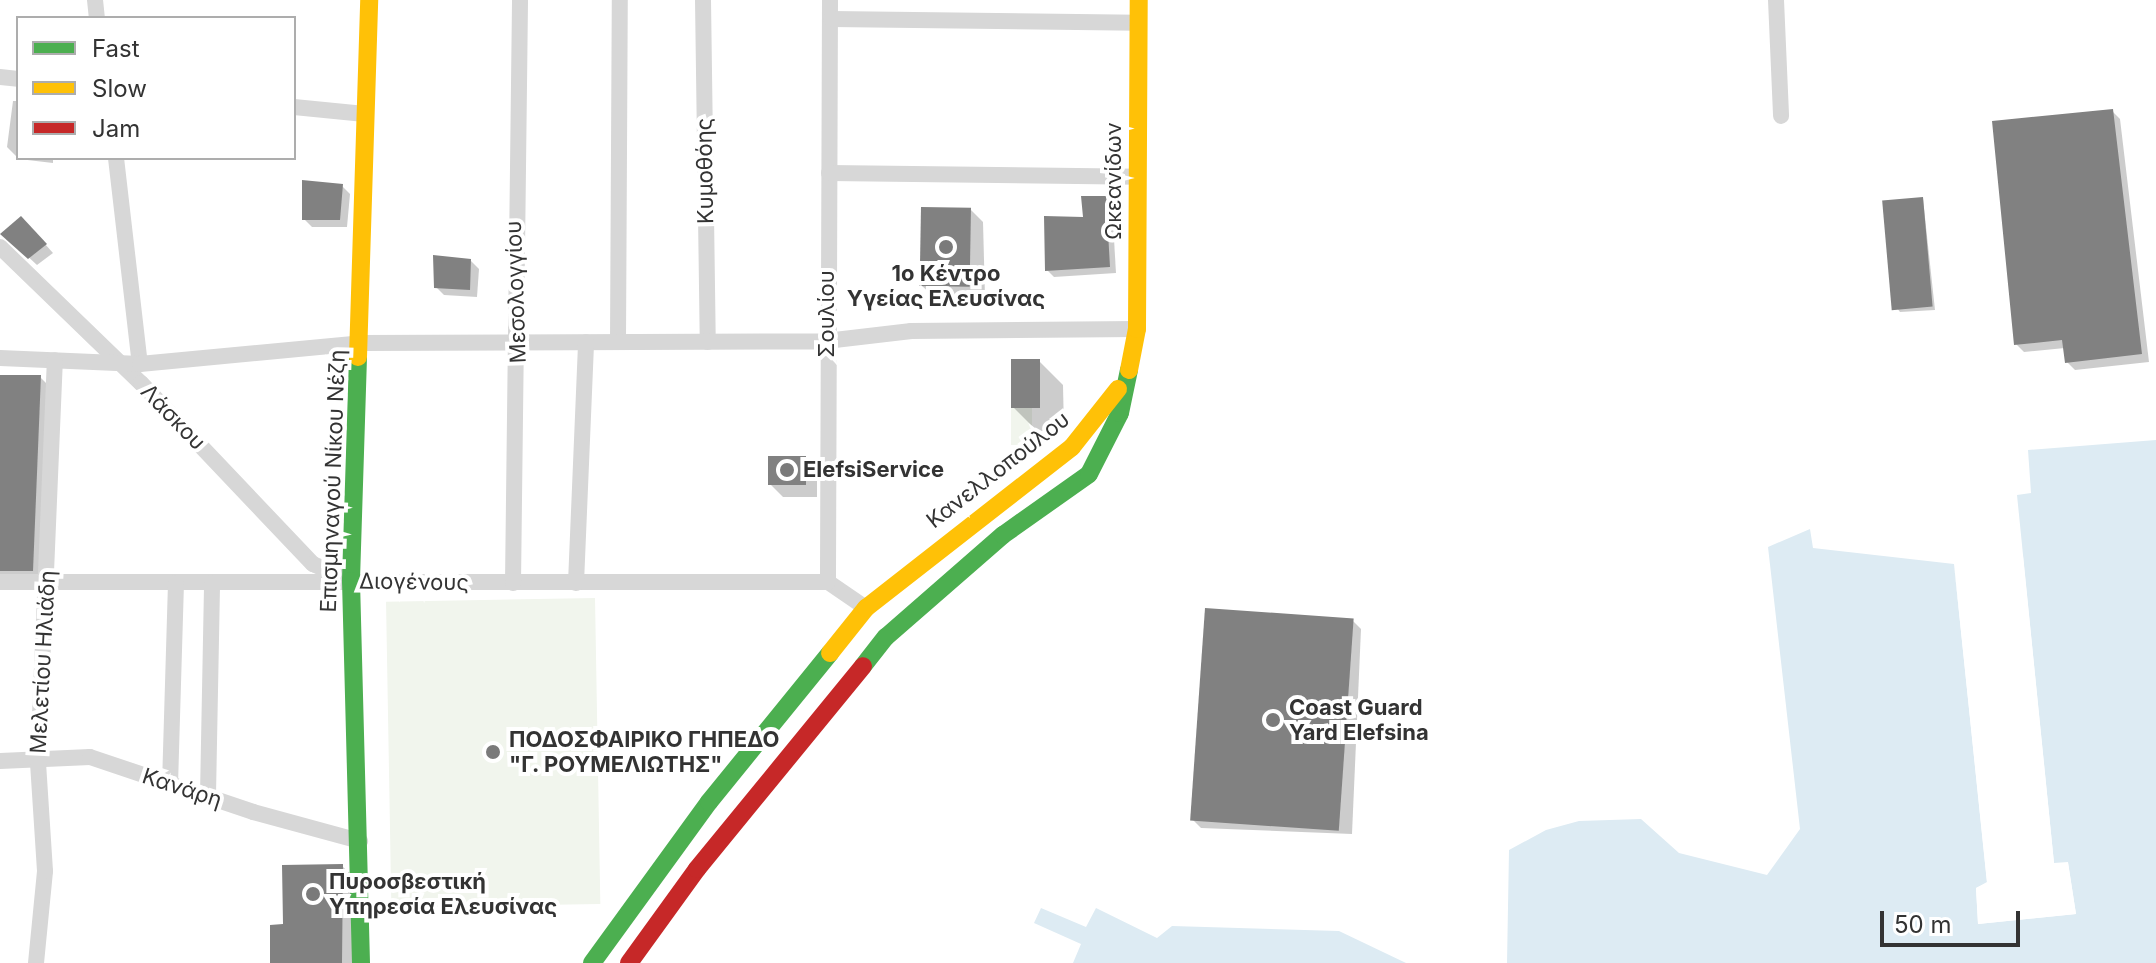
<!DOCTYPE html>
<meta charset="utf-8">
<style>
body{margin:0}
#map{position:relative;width:2156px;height:963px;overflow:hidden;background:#fff;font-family:Inter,sans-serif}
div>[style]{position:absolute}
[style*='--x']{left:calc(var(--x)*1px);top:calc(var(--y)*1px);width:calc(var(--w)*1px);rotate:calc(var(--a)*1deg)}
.green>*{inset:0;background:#f1f5ed;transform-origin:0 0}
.water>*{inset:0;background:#ddebf3}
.pier>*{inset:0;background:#fff}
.shadow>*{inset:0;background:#0003}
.building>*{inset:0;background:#818181;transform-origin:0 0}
.street>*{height:16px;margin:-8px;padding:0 8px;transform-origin:8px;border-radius:8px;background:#d7d7d7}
.fast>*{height:18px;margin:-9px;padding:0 9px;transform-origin:9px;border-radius:9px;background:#4caf50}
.slow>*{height:18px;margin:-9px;padding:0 9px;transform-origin:9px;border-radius:9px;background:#ffc107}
.jam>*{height:18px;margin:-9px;padding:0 9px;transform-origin:9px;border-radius:9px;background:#c62828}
.dots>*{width:22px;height:22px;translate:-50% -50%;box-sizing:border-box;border:4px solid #fff;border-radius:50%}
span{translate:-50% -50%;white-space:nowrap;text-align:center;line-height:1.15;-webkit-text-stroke:8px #fff;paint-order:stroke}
.street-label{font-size:22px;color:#333}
.poi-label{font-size:22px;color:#333;font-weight:700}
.left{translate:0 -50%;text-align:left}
.legend{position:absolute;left:16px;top:16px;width:280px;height:144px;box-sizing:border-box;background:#fff;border:2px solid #adadad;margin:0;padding:10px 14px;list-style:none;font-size:24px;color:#333}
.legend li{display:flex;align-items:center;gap:16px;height:40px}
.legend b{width:40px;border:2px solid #adadad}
.scale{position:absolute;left:1880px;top:911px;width:140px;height:36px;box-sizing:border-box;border:4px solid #333;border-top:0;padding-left:10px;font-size:24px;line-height:28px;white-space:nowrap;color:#333;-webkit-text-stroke:6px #fff;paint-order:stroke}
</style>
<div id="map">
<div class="green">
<div style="left:1032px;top:407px;width:38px;height:21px;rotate:90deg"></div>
<div style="left:595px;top:598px;width:306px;height:209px;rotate:89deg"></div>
</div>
<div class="water">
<div style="clip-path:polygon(2156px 440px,2156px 963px,1507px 963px,1509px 850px,1546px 830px,1579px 821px,1641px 819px,1679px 853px,1767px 875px,1800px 829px,1768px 547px,1810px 529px,1813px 548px,1954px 564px,1987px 883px,1976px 888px,1978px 924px,2076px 914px,2068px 863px,2054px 863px,2017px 495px,2031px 493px,2028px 450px)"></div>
<div style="clip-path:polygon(1041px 908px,1086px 927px,1096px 908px,1157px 938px,1172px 926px,1339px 931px,1406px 963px,1073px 963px,1081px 944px,1034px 923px)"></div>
</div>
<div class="pier">
<div style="clip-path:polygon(2019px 556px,2023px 556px,2054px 863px,2068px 862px,2076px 914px,1978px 924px,1976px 888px,1987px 882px,1954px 564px,1991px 883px,1980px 890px,1982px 920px,2072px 911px,2065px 867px,2050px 864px)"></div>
</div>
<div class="shadow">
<div style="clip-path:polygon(13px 101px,18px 101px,18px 158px,53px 158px,53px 163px,19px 159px,7px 147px)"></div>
<div style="clip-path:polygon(2112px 111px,2120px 119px,2149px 362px,2075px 370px,2067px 362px,2065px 348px,2024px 352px,2016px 344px)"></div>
<div style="clip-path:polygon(342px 186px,350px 194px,347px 227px,312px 227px,304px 219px)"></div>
<div style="clip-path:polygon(1106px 198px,1112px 205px,1116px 273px,1054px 277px,1047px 270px)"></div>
<div style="clip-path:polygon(1923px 199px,1935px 310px,1900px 312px,1897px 308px)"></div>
<div style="clip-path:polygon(971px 210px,983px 222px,985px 297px,934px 297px,921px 285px)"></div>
<div style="clip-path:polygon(29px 226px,53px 253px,37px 265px,11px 241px)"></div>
<div style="clip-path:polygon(471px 261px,479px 269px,477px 297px,444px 295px,436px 287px)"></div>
<div style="clip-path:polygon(1039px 361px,1063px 385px,1064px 431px,1037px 431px,1013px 407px)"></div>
<div style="clip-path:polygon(0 377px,40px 377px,48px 385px,40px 578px,0 579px)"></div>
<div style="clip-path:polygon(805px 458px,817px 470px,817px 497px,783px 497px,770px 484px)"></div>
<div style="clip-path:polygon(1353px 621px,1361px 629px,1352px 834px,1201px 828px,1193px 820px)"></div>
<div style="clip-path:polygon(342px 866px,359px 882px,358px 963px,272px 963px,285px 926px)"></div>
</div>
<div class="building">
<div style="clip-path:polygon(2113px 109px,2142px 354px,2065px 363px,2062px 340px,2014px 345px,1992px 121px)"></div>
<div style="clip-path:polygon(302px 180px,343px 184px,340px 220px,302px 220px)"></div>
<div style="clip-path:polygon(1081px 196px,1106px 196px,1110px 267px,1045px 271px,1044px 216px,1083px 217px)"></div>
<div style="left:1923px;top:197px;width:110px;height:41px;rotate:85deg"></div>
<div style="left:921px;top:207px;width:50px;height:79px;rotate:1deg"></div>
<div style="clip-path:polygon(21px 216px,47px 244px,28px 259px,0 234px)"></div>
<div style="clip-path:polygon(433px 255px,471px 259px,470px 290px,434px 288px)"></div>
<div style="left:1011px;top:359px;width:29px;height:49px"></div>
<div style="clip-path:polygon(0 375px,41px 375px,33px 571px,0 571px)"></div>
<div style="left:768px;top:456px;width:38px;height:29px"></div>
<div style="left:1205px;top:608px;width:149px;height:213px;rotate:4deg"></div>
<div style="clip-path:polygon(343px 864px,342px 963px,270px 963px,270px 925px,283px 924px,282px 865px)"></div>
</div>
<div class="street">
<div style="--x:95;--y:0;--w:18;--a:84"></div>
<div style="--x:703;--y:0;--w:342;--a:89.2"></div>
<div style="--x:830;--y:0;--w:582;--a:90.2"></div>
<div style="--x:828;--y:582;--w:46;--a:34.4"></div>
<div style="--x:1776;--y:0;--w:116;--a:87.5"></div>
<div style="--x:831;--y:19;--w:307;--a:0.7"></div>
<div style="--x:0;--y:77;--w:18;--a:6"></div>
<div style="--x:294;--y:107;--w:71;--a:5.6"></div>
<div style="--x:116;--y:158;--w:207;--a:83.4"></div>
<div style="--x:829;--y:173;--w:309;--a:0.7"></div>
<div style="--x:0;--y:247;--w:196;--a:44"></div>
<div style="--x:141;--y:383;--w:250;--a:46.5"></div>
<div style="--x:313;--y:564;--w:36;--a:24"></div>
<div style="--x:618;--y:341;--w:341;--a:-89.7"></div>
<div style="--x:0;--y:358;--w:140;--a:2.5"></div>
<div style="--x:140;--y:364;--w:222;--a:-5.4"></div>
<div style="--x:361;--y:343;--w:465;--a:-0.2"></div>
<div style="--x:826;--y:341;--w:86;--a:-6.7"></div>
<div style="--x:911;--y:331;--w:226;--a:-0.5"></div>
<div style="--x:0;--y:582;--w:828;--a:0"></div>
<div style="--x:513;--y:583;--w:583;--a:-89.31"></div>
<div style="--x:576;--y:583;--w:241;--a:-87.6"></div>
<div style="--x:0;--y:761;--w:90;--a:-2.5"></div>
<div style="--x:90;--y:757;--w:172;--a:18.6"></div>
<div style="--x:253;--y:812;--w:111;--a:15.2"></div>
<div style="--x:170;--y:785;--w:202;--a:-88.3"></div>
<div style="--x:208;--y:795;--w:212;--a:-88.9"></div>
<div style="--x:36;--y:963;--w:92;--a:-84.4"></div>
<div style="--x:45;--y:871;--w:108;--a:-93.7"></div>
<div style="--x:38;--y:763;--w:403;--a:-87.6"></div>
</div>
<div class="fast">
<div style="--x:358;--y:357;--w:224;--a:91.8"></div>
<div style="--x:351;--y:581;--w:382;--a:88.5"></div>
<div style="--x:863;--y:666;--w:37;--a:-52"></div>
<div style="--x:886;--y:637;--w:155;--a:-41.1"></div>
<div style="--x:1003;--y:535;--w:105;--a:-35.3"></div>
<div style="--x:1089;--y:474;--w:68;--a:-63.1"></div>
<div style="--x:1120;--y:413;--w:44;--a:-78.2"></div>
<div style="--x:592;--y:963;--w:199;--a:-54"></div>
<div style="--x:709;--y:802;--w:192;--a:-50.9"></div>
</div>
<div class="slow">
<div style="--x:358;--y:357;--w:357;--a:-88.2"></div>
<div style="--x:1129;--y:370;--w:42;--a:-79"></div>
<div style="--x:1137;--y:329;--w:329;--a:-89.7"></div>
<div style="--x:830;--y:653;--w:58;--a:-51.3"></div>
<div style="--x:866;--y:608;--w:261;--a:-38"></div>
<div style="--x:1072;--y:447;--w:74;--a:-51.6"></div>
</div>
<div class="jam">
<div style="--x:629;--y:963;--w:116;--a:-54.1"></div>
<div style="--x:697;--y:869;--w:262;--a:-50.7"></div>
</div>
<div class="dots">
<div style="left:946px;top:247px;background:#7a7a7a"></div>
<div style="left:787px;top:470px;background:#7a7a7a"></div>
<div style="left:1273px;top:720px;background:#7a7a7a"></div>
<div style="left:493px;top:752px;background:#7a7a7a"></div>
<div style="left:313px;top:894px;background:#7a7a7a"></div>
</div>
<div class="street-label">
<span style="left:705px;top:171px;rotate:-91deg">Κυμοθόης</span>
<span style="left:1114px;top:181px;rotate:-90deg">Ωκεανίδων</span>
<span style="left:516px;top:292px;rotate:-92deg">Μεσολογγίου</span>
<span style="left:827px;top:314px;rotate:-90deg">Σουλίου</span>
<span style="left:173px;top:417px;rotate:46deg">Λάσκου</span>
<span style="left:998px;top:470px;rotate:-38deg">Κανελλοπούλου</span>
<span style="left:333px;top:481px;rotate:-88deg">Επισμηναγού Νίκου Νέζη</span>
<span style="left:414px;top:582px;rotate:1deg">Διογένους</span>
<span style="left:43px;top:662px;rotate:-87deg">Μελετίου Ηλιάδη</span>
<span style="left:182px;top:788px;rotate:18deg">Κανάρη</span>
</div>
<div class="poi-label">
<span style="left:946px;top:286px">1ο Κέντρο<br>Υγείας Ελευσίνας</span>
<span class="left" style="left:803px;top:470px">ElefsiService</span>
<span class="left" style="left:1289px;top:720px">Coast Guard<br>Yard Elefsina</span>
<span class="left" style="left:509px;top:752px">ΠΟΔΟΣΦΑΙΡΙΚΟ ΓΗΠΕΔΟ<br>"Γ. ΡΟΥΜΕΛΙΩΤΗΣ"</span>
<span class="left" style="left:329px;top:894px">Πυροσβεστική<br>Υπηρεσία Ελευσίνας</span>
</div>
<ul class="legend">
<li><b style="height:10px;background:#4caf50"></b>Fast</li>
<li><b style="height:10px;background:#ffc107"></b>Slow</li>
<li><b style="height:10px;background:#c62828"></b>Jam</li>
</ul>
<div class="scale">50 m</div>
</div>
